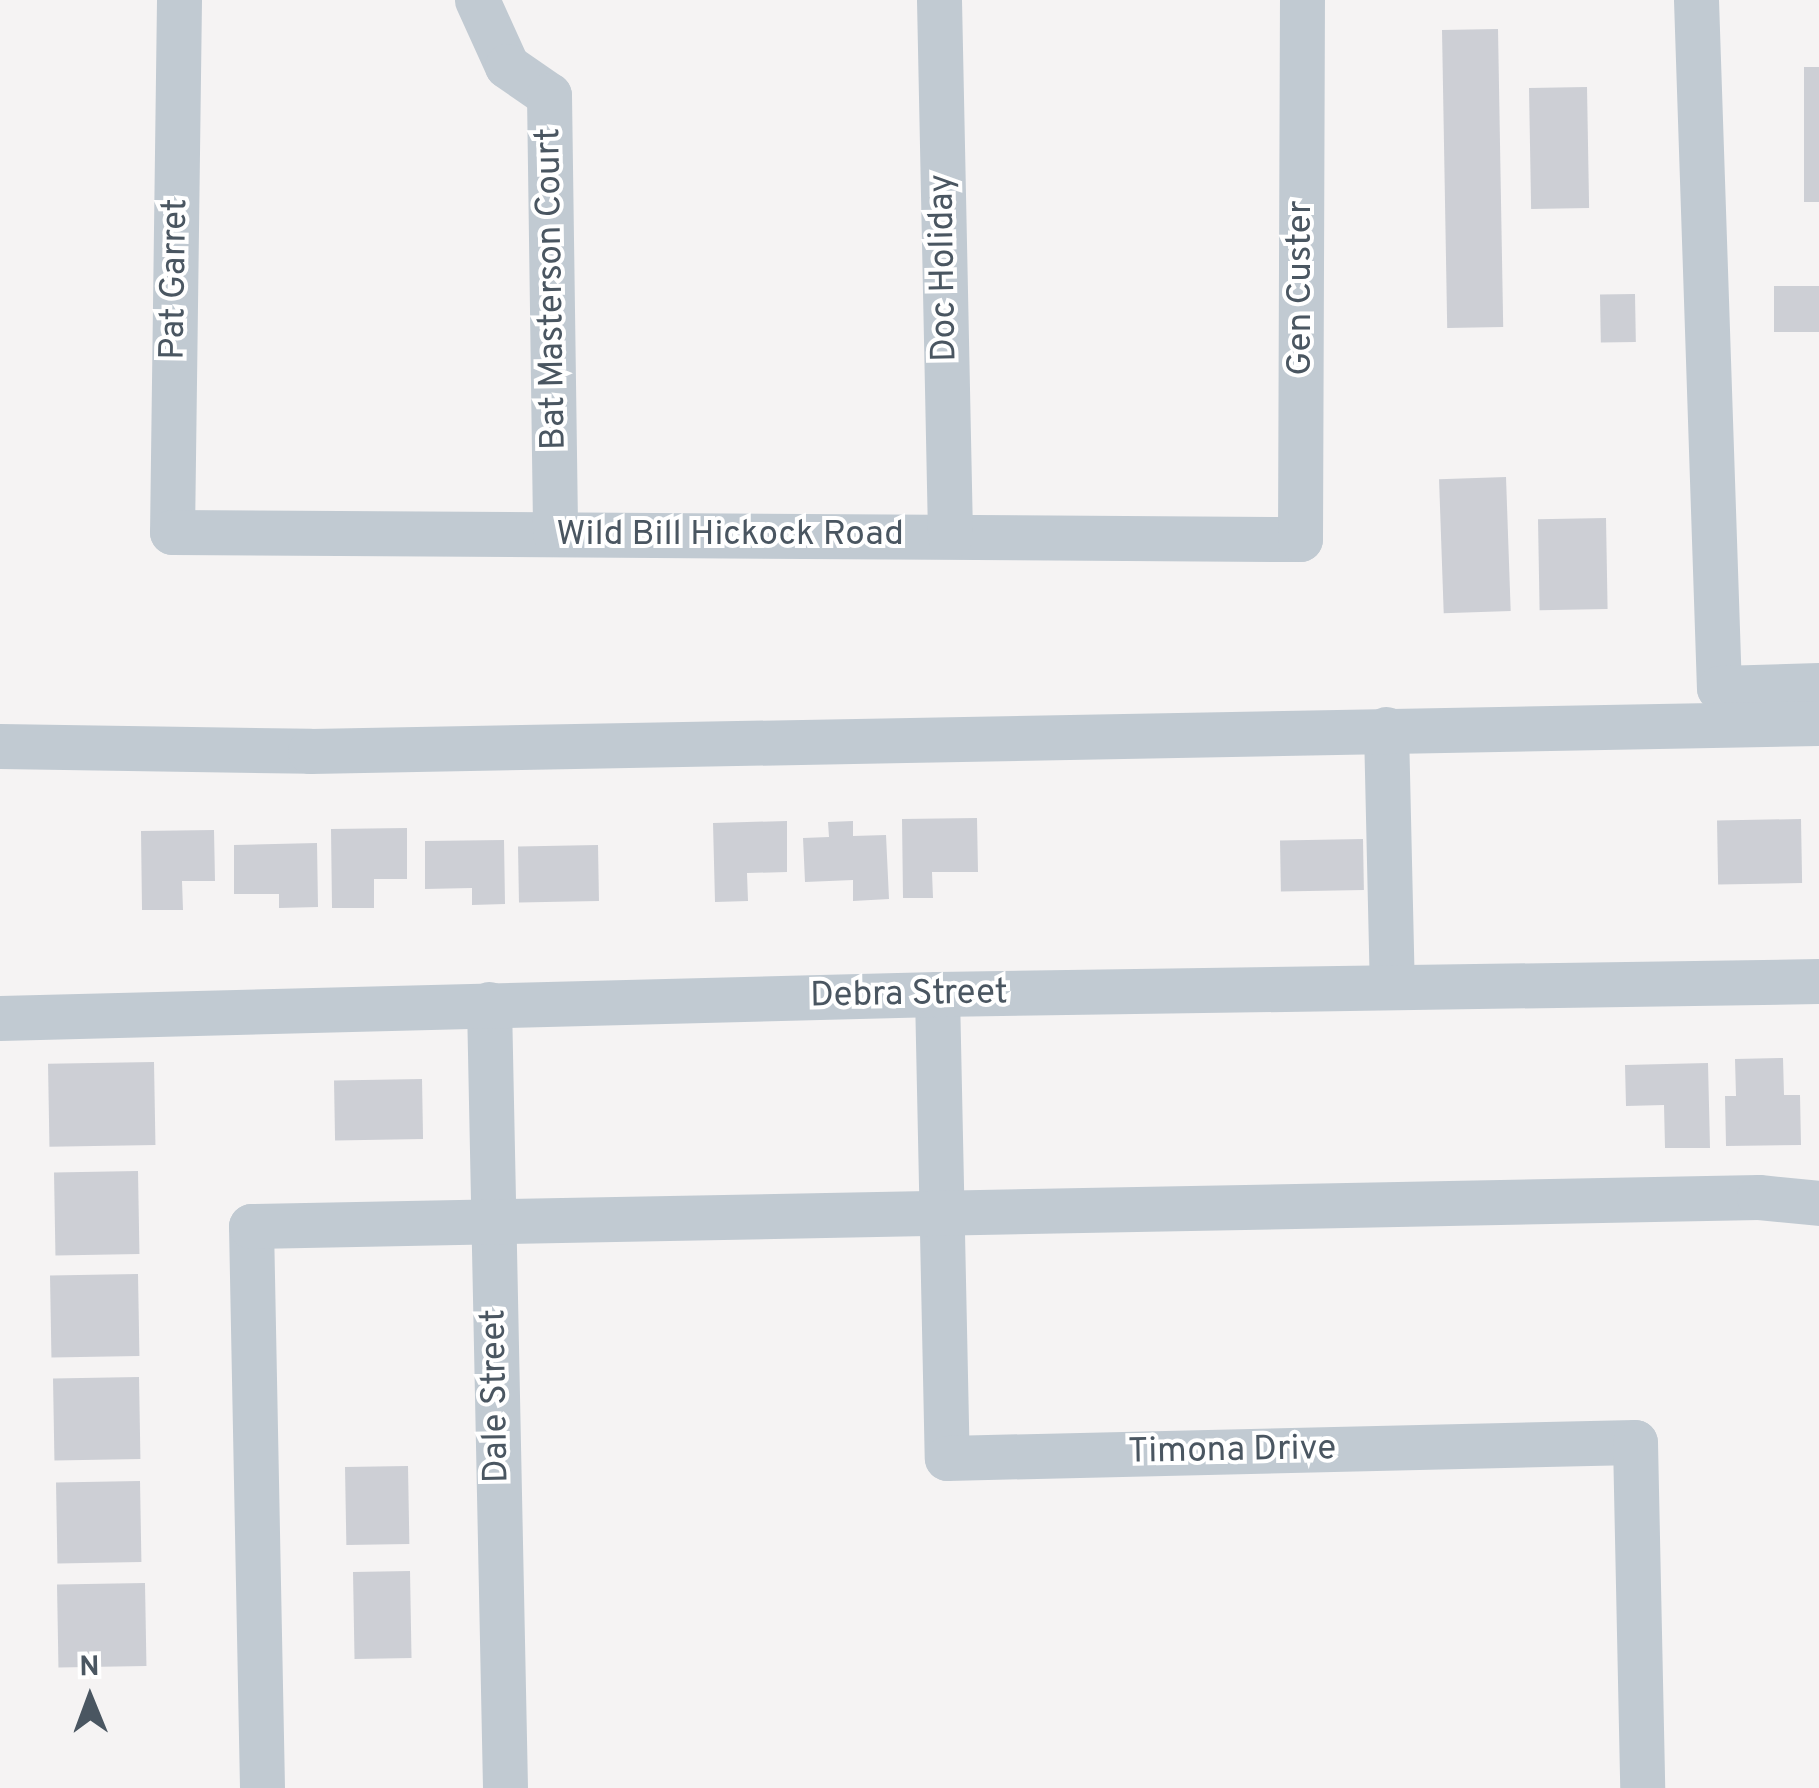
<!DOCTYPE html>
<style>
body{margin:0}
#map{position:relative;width:1819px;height:1788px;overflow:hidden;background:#f5f3f3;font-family:Overpass,sans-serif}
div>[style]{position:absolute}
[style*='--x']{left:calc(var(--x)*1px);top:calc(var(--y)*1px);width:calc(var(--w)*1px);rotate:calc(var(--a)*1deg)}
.building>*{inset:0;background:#cdcfd5;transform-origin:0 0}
.minor>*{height:45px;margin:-22.5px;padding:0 22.5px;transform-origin:22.5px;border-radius:22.5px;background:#c1cad2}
span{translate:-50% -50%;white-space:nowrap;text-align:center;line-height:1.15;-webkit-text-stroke:8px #fff;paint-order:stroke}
.street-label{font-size:35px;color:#4a5661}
.north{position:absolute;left:40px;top:1648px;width:100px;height:100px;-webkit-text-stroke:8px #fff;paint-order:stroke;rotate:359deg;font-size:28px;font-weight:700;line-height:40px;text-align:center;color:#4a5661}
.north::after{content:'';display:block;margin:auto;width:35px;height:45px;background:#4a5661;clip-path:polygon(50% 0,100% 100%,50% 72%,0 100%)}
</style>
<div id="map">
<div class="building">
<div style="left:1498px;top:29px;width:298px;height:56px;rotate:89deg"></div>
<div style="left:1804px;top:67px;width:15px;height:135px"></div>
<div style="left:1587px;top:87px;width:121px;height:58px;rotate:89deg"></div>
<div style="left:1819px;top:286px;width:46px;height:45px;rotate:90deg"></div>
<div style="left:1635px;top:294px;width:48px;height:35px;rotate:89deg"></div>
<div style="left:1506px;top:477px;width:134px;height:67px;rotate:88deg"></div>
<div style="left:1606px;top:518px;width:91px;height:68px;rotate:89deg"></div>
<div style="clip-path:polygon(977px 818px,978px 872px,932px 872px,933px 898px,903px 898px,902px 819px)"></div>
<div style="left:1801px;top:819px;width:64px;height:84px;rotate:89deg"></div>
<div style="clip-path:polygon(787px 821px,787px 872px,747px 873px,748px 901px,715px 902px,713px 823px)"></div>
<div style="clip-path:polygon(853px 821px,853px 836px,886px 835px,889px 899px,853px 901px,853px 880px,805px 882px,803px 838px,829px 837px,828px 822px)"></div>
<div style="clip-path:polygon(407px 828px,407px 879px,374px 879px,374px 908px,332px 908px,331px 829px)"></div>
<div style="clip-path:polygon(214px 830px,215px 881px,182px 881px,183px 910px,142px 910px,141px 831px)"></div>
<div style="left:1363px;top:839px;width:51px;height:83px;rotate:89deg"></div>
<div style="clip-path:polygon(504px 840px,505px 904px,472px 905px,472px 888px,425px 889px,425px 841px)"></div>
<div style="clip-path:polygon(317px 843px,318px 907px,279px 908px,279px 894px,234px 894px,234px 845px)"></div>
<div style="left:598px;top:845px;width:56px;height:80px;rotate:89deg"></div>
<div style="clip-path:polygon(1783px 1058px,1784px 1095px,1800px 1095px,1801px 1145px,1726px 1146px,1725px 1096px,1736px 1096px,1735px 1059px)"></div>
<div style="left:154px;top:1062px;width:83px;height:106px;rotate:89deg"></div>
<div style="clip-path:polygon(1708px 1063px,1710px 1148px,1665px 1148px,1664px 1105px,1626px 1106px,1625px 1065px)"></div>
<div style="left:422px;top:1079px;width:60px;height:88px;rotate:89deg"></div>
<div style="left:138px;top:1171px;width:83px;height:84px;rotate:89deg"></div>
<div style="left:138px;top:1274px;width:82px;height:88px;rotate:89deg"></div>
<div style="left:139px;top:1377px;width:82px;height:86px;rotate:89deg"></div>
<div style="left:408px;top:1466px;width:78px;height:63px;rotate:89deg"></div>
<div style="left:140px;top:1481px;width:81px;height:84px;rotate:89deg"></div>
<div style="left:410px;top:1571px;width:87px;height:57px;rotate:89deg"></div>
<div style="left:145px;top:1583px;width:83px;height:88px;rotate:89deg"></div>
</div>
<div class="minor">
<div style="--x:179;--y:0;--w:532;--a:90.75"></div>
<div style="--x:172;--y:532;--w:1128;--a:0.36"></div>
<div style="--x:1300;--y:539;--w:539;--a:-89.79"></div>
<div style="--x:477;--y:0;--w:72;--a:65.6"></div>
<div style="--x:507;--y:66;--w:51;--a:34.6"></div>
<div style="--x:549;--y:95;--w:439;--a:89.2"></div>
<div style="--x:939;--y:0;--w:536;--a:88.82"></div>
<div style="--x:1696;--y:0;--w:688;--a:88.09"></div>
<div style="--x:1719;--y:688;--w:100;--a:-1.7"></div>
<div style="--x:1386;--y:729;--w:258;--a:88.7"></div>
<div style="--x:0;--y:746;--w:310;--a:0.9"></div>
<div style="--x:310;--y:751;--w:1509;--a:-1.06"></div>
<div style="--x:937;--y:994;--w:464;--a:88.8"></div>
<div style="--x:947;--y:1458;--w:688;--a:-1.33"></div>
<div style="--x:1635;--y:1442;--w:346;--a:88.8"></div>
<div style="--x:489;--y:1004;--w:784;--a:88.83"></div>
<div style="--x:0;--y:1018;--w:937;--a:-1.47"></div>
<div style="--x:937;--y:994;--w:882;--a:-0.84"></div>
<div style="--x:262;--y:1788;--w:562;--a:-91.12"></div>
<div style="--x:251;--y:1226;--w:1508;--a:-1.1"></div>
<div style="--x:1759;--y:1197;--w:60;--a:5.7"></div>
</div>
<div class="street-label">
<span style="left:944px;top:268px;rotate:-91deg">Doc Holiday</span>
<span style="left:175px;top:279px;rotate:-89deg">Pat Garret</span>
<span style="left:1301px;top:288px;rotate:-90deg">Gen Custer</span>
<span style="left:552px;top:289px;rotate:-91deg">Bat Masterson Court</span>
<span style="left:730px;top:535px">Wild Bill Hickock Road</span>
<span style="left:909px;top:995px;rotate:-1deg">Debra Street</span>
<span style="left:496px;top:1396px;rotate:-91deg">Dale Street</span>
<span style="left:1232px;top:1451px;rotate:-1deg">Timona Drive</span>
</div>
<div class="north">N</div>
</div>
